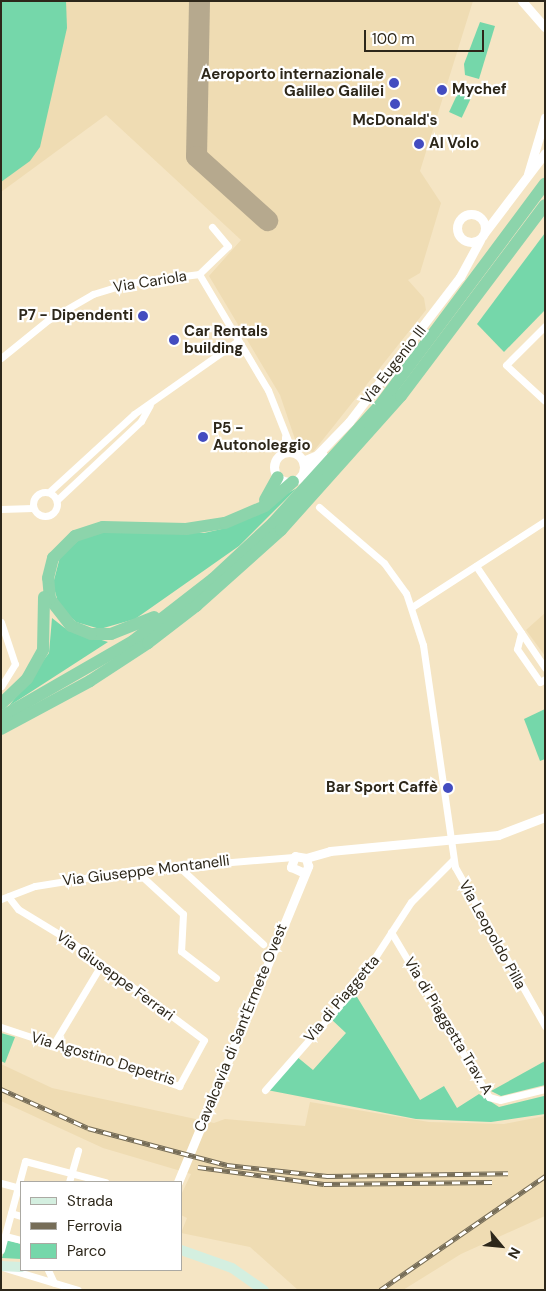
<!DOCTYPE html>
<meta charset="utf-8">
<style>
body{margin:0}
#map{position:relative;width:546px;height:1291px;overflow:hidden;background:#f5e5c4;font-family:"DM Sans",sans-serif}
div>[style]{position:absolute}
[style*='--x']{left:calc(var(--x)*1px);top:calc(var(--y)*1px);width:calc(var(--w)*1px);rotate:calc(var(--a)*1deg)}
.built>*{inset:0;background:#efdcb3}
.green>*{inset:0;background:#75d7aa;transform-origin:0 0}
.taxiway>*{height:21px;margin:-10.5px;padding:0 10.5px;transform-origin:10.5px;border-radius:10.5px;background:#b6a98e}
.minor>*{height:7px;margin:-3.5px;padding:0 3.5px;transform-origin:3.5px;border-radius:3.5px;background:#fff}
.minor>.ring{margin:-3.5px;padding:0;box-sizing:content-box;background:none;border:7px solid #fff;border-radius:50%}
.tertiary>*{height:9px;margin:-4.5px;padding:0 4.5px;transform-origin:4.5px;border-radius:4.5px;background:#fff}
.tertiary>.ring{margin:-4.5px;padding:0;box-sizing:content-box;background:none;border:9px solid #fff;border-radius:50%}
.secondary>*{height:10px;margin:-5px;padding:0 5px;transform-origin:5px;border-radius:5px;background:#d4efe0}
.trunk>*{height:12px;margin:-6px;padding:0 6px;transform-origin:6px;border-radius:6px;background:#8cd4ab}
.rail>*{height:4.5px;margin-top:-2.25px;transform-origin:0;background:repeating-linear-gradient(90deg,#fff 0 8px,#766d58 0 16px);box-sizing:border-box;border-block:1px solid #766d58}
.dots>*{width:14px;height:14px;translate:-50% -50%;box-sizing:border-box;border:2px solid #fff;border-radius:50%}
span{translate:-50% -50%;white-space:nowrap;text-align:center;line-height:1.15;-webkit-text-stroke:4.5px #fff;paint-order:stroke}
.poi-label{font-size:15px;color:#2d271a;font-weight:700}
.right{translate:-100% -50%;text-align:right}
.left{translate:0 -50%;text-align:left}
.street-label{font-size:15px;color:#2d271a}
.frame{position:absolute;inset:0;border:2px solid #2d271a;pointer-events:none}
.legend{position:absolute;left:20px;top:1181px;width:162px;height:90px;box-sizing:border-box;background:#fff;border:1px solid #aba9a3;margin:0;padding:6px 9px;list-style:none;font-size:15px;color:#2d271a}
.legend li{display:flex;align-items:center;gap:10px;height:25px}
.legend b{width:25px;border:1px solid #aba9a3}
.north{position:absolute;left:476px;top:1221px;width:50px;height:50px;-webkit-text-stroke:4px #fff;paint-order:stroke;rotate:118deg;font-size:14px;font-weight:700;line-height:20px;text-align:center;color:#2d271a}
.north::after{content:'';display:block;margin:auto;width:18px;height:22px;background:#2d271a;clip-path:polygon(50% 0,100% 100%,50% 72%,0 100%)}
.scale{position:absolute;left:364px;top:30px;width:120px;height:22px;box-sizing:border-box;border:2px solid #2d271a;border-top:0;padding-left:6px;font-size:15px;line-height:18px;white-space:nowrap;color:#2d271a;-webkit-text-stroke:4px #fff;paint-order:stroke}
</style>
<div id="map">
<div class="built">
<div style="clip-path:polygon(1px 1px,473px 1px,420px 171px,441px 203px,420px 273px,408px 280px,424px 298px,426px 310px,313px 452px,298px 448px,280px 395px,209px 276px,241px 240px,106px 115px,1px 192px)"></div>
<div style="clip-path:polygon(545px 613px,545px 656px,526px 630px)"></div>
<div style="clip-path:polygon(1px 1064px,52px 1088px,214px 1123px,225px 1119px,305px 1126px,310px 1102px,429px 1122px,504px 1124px,545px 1116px,545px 1216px,461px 1254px,403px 1290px,298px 1290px,250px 1247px,181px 1233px,187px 1218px,181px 1215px,181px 1195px,191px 1174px,103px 1148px,1px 1101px)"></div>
</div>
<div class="green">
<div style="clip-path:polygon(1px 1px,66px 1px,67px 28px,40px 147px,30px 161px,1px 182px)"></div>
<div style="clip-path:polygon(480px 22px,495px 26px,479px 79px,465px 75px,464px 64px)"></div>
<div style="left:463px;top:82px;width:14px;height:33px;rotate:25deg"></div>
<div style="clip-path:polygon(545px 233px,545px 310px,504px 352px,477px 324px)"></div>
<div style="clip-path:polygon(297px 488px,239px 546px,135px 619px,100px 629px,76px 622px,59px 606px,53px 584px,60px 557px,81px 538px,103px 531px,204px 533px,226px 528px)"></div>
<div style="clip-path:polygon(52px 618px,66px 629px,108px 642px,9px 706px,49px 653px)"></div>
<div style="clip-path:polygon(545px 709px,545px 759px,540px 761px,524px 719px)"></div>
<div style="clip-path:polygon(354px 992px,420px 1100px,444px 1086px,457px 1108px,479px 1094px,499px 1107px,544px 1096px,545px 1114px,491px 1122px,416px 1119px,267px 1090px,296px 1056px,313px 1070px,346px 1033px,331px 1019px)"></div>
<div style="clip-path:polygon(1px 1033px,15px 1037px,5px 1063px,1px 1061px)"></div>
<div style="clip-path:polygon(545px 1061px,545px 1085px,501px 1096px,491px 1091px)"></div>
<div style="clip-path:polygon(7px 1240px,21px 1244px,21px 1259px,2px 1258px)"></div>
</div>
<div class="taxiway">
<div style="--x:199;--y:1;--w:155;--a:91.1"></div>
<div style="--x:196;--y:156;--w:96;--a:42"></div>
</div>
<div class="minor">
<div style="--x:199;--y:274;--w:40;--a:-44"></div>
<div style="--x:228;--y:246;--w:25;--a:-130"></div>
<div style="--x:545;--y:326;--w:55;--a:135"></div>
<div style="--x:506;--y:365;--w:53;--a:42.7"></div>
<div style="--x:1;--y:358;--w:60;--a:-39"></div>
<div style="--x:48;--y:320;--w:52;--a:-30"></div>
<div style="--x:93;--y:294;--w:38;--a:-17"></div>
<div style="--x:129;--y:283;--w:71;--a:-7.3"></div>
<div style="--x:199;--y:274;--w:135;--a:59.3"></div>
<div style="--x:268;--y:390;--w:68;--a:68.4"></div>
<div style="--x:285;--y:437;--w:16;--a:90"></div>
<div class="ring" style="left:33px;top:492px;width:17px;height:17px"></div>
<div style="--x:49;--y:492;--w:115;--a:-42.5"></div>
<div style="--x:134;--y:414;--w:127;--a:-35.1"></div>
<div style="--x:57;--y:500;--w:115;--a:-43.2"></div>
<div style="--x:141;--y:421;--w:18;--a:-61"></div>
<div style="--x:319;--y:507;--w:86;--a:40.7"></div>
<div style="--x:384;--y:563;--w:37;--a:54"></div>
<div style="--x:406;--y:593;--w:55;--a:71.9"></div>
<div style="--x:423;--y:645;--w:224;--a:81.8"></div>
<div style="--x:455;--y:867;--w:183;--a:60.5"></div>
<div style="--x:1;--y:509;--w:32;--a:-2"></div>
<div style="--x:476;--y:566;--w:123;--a:55.9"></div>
<div style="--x:412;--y:607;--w:158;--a:-32.9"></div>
<div style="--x:1;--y:622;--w:44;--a:71.6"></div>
<div style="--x:15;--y:664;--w:26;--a:122"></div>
<div style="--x:521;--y:633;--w:16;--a:104"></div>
<div style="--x:517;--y:649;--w:40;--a:55.1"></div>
<div style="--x:540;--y:682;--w:6;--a:-31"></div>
<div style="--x:177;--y:865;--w:117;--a:42.6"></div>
<div style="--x:135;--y:870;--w:65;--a:42.5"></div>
<div style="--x:183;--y:914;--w:37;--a:93"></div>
<div style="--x:181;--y:951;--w:44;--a:37.6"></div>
<div style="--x:1;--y:899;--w:36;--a:-21"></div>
<div style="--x:35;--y:886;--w:101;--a:-9.1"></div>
<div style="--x:135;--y:870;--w:159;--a:-4.7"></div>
<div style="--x:391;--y:932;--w:192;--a:59.3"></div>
<div style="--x:489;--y:1097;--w:11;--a:15"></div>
<div style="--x:500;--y:1100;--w:46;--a:-13.7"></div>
<div style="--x:1;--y:1027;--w:188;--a:18.3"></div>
<div style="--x:179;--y:1086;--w:52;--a:-61.5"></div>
<div style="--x:204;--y:1040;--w:164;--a:-143.4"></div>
<div style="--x:72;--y:942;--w:63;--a:-148.6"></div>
<div style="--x:18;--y:909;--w:16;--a:-128"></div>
<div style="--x:53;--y:1045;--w:93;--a:-59"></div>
<div style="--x:265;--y:1090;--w:140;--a:-48.8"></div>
<div style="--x:357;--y:985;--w:99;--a:-57"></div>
<div style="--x:411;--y:902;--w:59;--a:-45"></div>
<div style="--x:69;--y:1182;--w:33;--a:-74"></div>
<div style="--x:1;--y:1183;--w:20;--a:15"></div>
<div style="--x:11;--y:1213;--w:10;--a:17"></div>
<div style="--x:5;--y:1236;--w:16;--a:14"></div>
<div style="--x:1;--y:1250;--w:92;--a:-74.9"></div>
<div style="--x:25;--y:1161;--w:83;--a:14.7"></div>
<div style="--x:5;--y:1268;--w:76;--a:16.8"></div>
<div style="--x:48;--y:1270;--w:14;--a:65"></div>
</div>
<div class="tertiary">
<div style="--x:522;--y:1;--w:35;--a:49"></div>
<div style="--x:528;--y:174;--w:59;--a:-73.4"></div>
<div class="ring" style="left:457px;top:214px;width:19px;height:19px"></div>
<div style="--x:485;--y:232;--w:99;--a:-52.8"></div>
<div class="ring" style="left:274px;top:452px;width:21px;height:21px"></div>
<div style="--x:303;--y:461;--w:15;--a:-23"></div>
<div style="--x:317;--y:455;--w:46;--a:-45.9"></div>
<div style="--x:349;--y:422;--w:183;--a:-52.6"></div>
<div style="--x:460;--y:277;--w:42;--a:-61.6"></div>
<div style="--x:302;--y:475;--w:29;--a:-44"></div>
<div style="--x:306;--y:858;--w:25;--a:-16"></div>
<div style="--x:330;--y:851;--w:169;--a:-5.4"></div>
<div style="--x:498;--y:835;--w:50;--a:-21"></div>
<div style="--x:178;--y:1182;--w:342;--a:-67.6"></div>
<div style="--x:308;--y:866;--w:8;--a:-104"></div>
<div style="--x:306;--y:858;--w:11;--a:-170"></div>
<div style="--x:295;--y:856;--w:12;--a:110"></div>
<div style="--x:291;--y:867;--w:12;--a:24"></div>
</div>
<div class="secondary">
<div style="--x:181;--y:1250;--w:54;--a:19.4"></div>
<div style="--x:232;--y:1268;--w:39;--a:35"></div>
<div style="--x:1;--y:1266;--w:20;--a:3"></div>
</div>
<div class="trunk">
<div style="--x:265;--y:500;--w:26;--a:-61"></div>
<div style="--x:154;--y:617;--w:46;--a:158.4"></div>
<div style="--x:111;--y:634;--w:20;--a:180"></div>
<div style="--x:91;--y:634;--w:22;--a:-158"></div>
<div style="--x:71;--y:626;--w:34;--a:-128"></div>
<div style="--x:50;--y:599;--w:21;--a:-95"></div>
<div style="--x:48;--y:578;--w:21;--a:-76"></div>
<div style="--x:53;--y:558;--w:31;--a:-45"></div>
<div style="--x:75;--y:536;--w:29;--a:-18"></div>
<div style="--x:103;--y:527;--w:83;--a:1.4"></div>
<div style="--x:186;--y:529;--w:39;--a:-9"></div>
<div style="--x:225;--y:523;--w:43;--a:-23"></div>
<div style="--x:265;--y:506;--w:37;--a:-41"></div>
<div style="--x:1;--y:704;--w:36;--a:-44"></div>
<div style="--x:27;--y:679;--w:33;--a:-61"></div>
<div style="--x:43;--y:650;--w:53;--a:-88.9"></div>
<div style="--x:1;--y:717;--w:152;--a:-29.9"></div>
<div style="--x:133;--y:641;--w:101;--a:-37.8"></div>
<div style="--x:213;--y:579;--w:82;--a:-43"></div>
<div style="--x:273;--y:523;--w:159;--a:-47.8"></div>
<div style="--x:380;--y:405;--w:276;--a:-53.3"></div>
<div style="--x:1;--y:729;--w:101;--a:-28.3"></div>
<div style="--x:90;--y:681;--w:69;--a:-33.2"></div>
<div style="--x:148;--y:643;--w:61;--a:-37.6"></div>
<div style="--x:196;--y:606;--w:114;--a:-41.8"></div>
<div style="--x:281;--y:530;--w:180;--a:-48.2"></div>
<div style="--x:401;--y:396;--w:239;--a:-53"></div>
</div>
<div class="rail">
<div style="--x:1;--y:1089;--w:95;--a:24.1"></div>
<div style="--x:88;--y:1128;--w:144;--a:14.9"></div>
<div style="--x:227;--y:1165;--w:101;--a:6.3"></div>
<div style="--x:327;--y:1176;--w:181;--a:-0.9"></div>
<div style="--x:198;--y:1167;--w:127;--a:7.7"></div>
<div style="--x:324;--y:1184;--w:168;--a:-0.7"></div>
<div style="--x:380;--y:1290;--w:201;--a:-34.6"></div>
</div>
<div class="dots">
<div style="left:394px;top:83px;background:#434cc0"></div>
<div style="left:442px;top:90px;background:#434cc0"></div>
<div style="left:395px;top:104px;background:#434cc0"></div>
<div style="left:419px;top:144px;background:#434cc0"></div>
<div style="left:143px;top:316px;background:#434cc0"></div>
<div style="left:174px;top:340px;background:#434cc0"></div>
<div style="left:203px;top:437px;background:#434cc0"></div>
<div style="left:448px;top:788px;background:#434cc0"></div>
</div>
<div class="poi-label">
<span class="right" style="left:384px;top:83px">Aeroporto internazionale<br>Galileo Galilei</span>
<span class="left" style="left:452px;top:90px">Mychef</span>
<span style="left:395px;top:121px">McDonald's</span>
<span class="left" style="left:429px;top:144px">Al Volo</span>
<span class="right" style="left:133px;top:316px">P7 - Dipendenti</span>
<span class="left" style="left:184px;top:340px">Car Rentals<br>building</span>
<span class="left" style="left:213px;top:437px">P5 -<br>Autonoleggio</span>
<span class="right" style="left:438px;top:788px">Bar Sport Caffè</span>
</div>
<div class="street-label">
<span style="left:150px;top:282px;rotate:-9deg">Via Cariola</span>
<span style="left:394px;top:365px;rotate:-52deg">Via Eugenio III</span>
<span style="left:146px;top:871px;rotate:-7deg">Via Giuseppe Montanelli</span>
<span style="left:492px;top:935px;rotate:61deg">Via Leopoldo Pilla</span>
<span style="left:115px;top:976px;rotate:36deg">Via Giuseppe Ferrari</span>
<span style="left:342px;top:999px;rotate:-50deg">Via di Piaggetta</span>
<span style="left:448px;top:1026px;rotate:59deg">Via di Piaggetta Trav. A</span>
<span style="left:241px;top:1028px;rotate:-68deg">Cavalcavia di Sant'Ermete Ovest</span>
<span style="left:103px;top:1059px;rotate:17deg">Via Agostino Depetris</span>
</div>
<div class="frame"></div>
<ul class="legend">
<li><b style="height:6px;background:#d4efe0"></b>Strada</li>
<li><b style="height:6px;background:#766d58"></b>Ferrovia</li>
<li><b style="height:14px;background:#75d7aa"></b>Parco</li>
</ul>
<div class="north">N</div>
<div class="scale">100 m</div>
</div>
